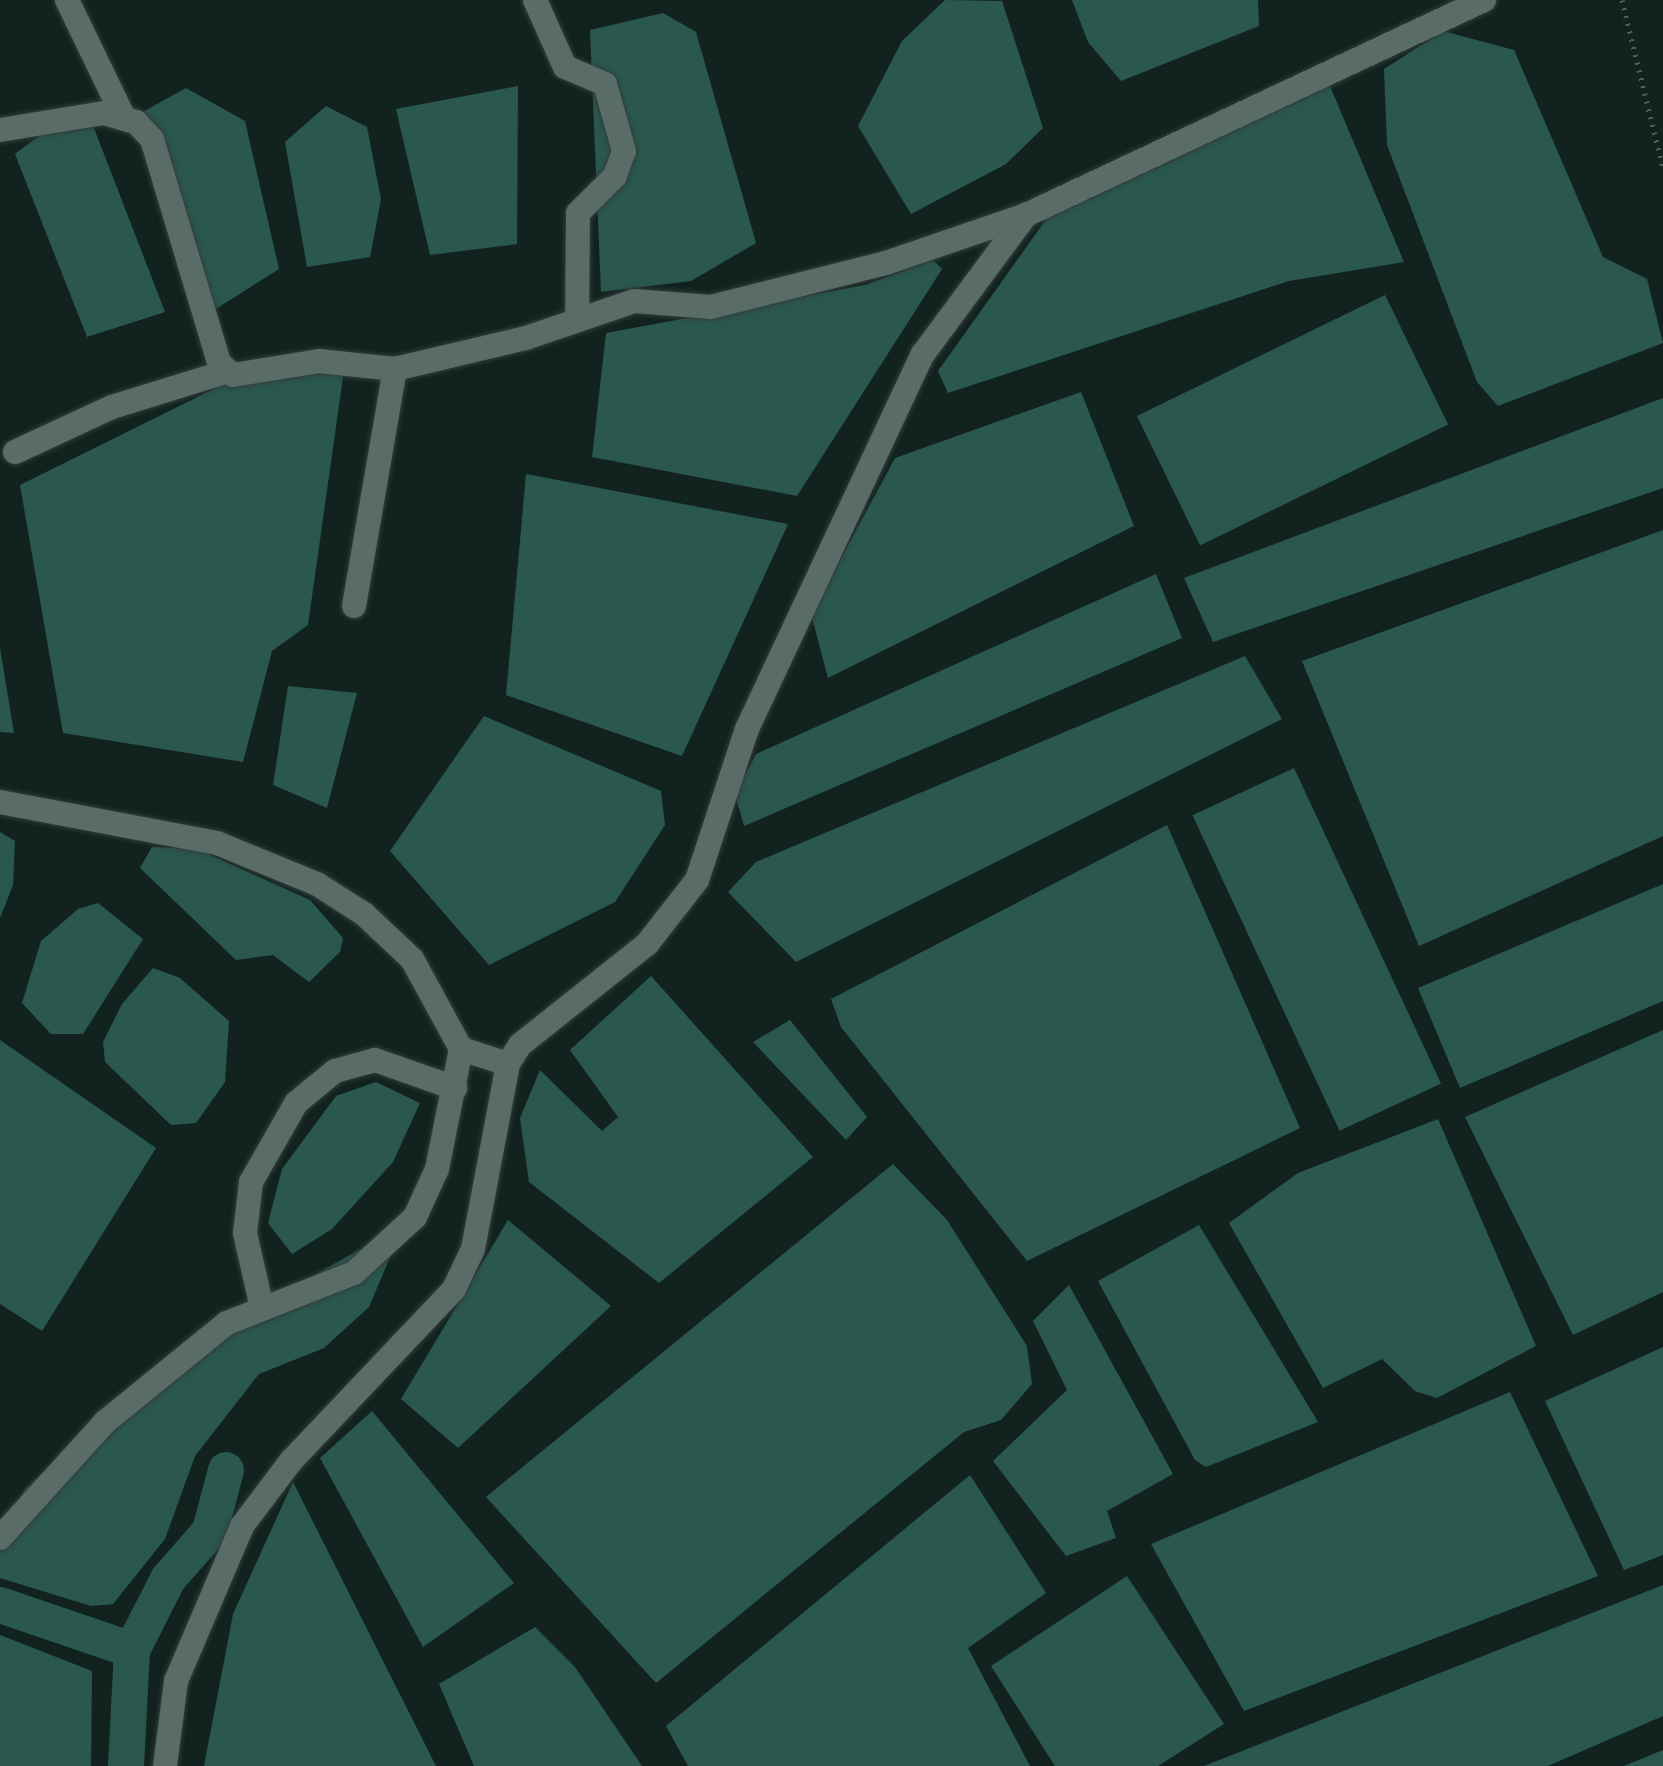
<!DOCTYPE html>
<style>
body{margin:0}
#map{position:relative;width:1663px;height:1766px;overflow:hidden;background:#12231f;font-family:"Fira Sans",sans-serif}
div>[style]{position:absolute}
[style*='--x']{left:calc(var(--x)*1px);top:calc(var(--y)*1px);width:calc(var(--w)*1px);rotate:calc(var(--a)*1deg)}
.water>*{inset:0;background:#2a584e;transform-origin:0 0}
.canal>*{height:36px;margin:-18px;padding:0 18px;transform-origin:18px;border-radius:18px;background:#2a584e}
.path>*{height:5px;margin-top:-2.5px;transform-origin:0;background:repeating-linear-gradient(90deg,#505f5b 0 2px,transparent 0 8px)}
.roads{filter:drop-shadow(0 0 2px #323d3a) drop-shadow(0 0 2px #323d3a)}
.minor>*{height:24px;margin:-12px;padding:0 12px;transform-origin:12px;border-radius:12px;background:#596c67}
span{translate:-50% -50%;white-space:nowrap;text-align:center;line-height:1.15;-webkit-text-stroke:8px #12231f;paint-order:stroke}
</style>
<div id="map">
<div class="water">
<div style="clip-path:polygon(945px 0,1002px 1px,1043px 128px,1006px 164px,911px 214px,858px 126px,902px 41px)"></div>
<div style="clip-path:polygon(1072px 0,1258px 0,1259px 26px,1121px 81px,1088px 42px)"></div>
<div style="clip-path:polygon(663px 13px,696px 32px,756px 243px,691px 281px,601px 292px,590px 30px)"></div>
<div style="clip-path:polygon(1443px 31px,1514px 50px,1603px 257px,1647px 279px,1663px 343px,1498px 406px,1477px 382px,1387px 145px,1384px 69px)"></div>
<div style="clip-path:polygon(1327px 79px,1404px 262px,1289px 281px,948px 393px,938px 371px,1047px 218px)"></div>
<div style="clip-path:polygon(518px 86px,517px 244px,430px 255px,396px 109px)"></div>
<div style="clip-path:polygon(186px 88px,245px 121px,279px 269px,200px 319px,132px 118px)"></div>
<div style="clip-path:polygon(326px 106px,367px 127px,381px 199px,370px 257px,307px 267px,285px 142px)"></div>
<div style="clip-path:polygon(92px 123px,165px 312px,87px 337px,15px 154px,40px 135px)"></div>
<div style="clip-path:polygon(933px 260px,942px 269px,797px 496px,592px 457px,606px 333px,865px 285px)"></div>
<div style="left:1385px;top:295px;width:144px;height:276px;rotate:64deg"></div>
<div style="clip-path:polygon(258px 367px,344px 370px,308px 625px,272px 651px,243px 762px,63px 733px,20px 485px)"></div>
<div style="clip-path:polygon(1081px 392px,1134px 526px,828px 678px,811px 614px,895px 458px)"></div>
<div style="clip-path:polygon(1663px 398px,1663px 488px,1213px 642px,1184px 578px)"></div>
<div style="clip-path:polygon(526px 474px,788px 524px,682px 756px,506px 695px)"></div>
<div style="clip-path:polygon(1663px 530px,1663px 836px,1419px 946px,1302px 661px)"></div>
<div style="clip-path:polygon(1156px 574px,1182px 638px,744px 826px,735px 794px,756px 754px)"></div>
<div style="clip-path:polygon(0 648px,14px 733px,0 732px)"></div>
<div style="clip-path:polygon(1245px 656px,1282px 719px,796px 962px,728px 892px,756px 862px)"></div>
<div style="clip-path:polygon(288px 686px,357px 693px,327px 808px,273px 785px)"></div>
<div style="clip-path:polygon(484px 716px,661px 791px,665px 825px,615px 902px,489px 965px,390px 851px)"></div>
<div style="left:1294px;top:768px;width:348px;height:112px;rotate:65deg"></div>
<div style="clip-path:polygon(1167px 825px,1300px 1128px,1027px 1261px,841px 1027px,831px 999px)"></div>
<div style="clip-path:polygon(0 832px,15px 841px,13px 885px,0 918px)"></div>
<div style="clip-path:polygon(152px 847px,197px 849px,310px 900px,343px 938px,340px 952px,309px 982px,273px 955px,236px 960px,140px 868px)"></div>
<div style="clip-path:polygon(1663px 884px,1663px 1001px,1460px 1088px,1418px 988px)"></div>
<div style="clip-path:polygon(98px 903px,143px 939px,83px 1034px,51px 1034px,22px 1003px,41px 941px,78px 909px)"></div>
<div style="clip-path:polygon(153px 968px,180px 978px,229px 1021px,225px 1082px,196px 1123px,171px 1125px,105px 1062px,103px 1042px,122px 1004px)"></div>
<div style="clip-path:polygon(651px 976px,813px 1157px,659px 1283px,529px 1182px,520px 1118px,540px 1070px,602px 1131px,618px 1117px,570px 1050px)"></div>
<div style="clip-path:polygon(790px 1020px,867px 1117px,846px 1140px,753px 1042px)"></div>
<div style="clip-path:polygon(1663px 1030px,1663px 1292px,1573px 1335px,1465px 1117px)"></div>
<div style="clip-path:polygon(0 1040px,156px 1148px,42px 1331px,0 1304px)"></div>
<div style="clip-path:polygon(376px 1082px,420px 1103px,393px 1162px,332px 1229px,292px 1254px,268px 1223px,282px 1169px,336px 1096px)"></div>
<div style="clip-path:polygon(1438px 1119px,1536px 1346px,1437px 1398px,1415px 1391px,1382px 1359px,1323px 1388px,1229px 1223px,1298px 1173px)"></div>
<div style="clip-path:polygon(893px 1164px,947px 1220px,1027px 1346px,1032px 1384px,1001px 1420px,964px 1432px,656px 1683px,486px 1497px)"></div>
<div style="clip-path:polygon(508px 1220px,611px 1306px,458px 1448px,401px 1399px)"></div>
<div style="clip-path:polygon(404px 1224px,369px 1307px,324px 1348px,259px 1374px,195px 1456px,165px 1539px,113px 1604px,91px 1606px,0 1578px,0 1528px,26px 1488px,159px 1364px)"></div>
<div style="clip-path:polygon(1199px 1225px,1318px 1422px,1206px 1467px,1195px 1460px,1098px 1281px)"></div>
<div style="clip-path:polygon(1069px 1285px,1173px 1474px,1107px 1511px,1116px 1538px,1066px 1556px,993px 1461px,1067px 1390px,1033px 1321px)"></div>
<div style="clip-path:polygon(1663px 1347px,1663px 1555px,1624px 1570px,1545px 1401px)"></div>
<div style="clip-path:polygon(1510px 1392px,1598px 1576px,1244px 1711px,1151px 1544px)"></div>
<div style="clip-path:polygon(372px 1411px,514px 1583px,423px 1647px,320px 1458px)"></div>
<div style="clip-path:polygon(970px 1475px,1046px 1593px,968px 1648px,1030px 1766px,688px 1766px,666px 1726px)"></div>
<div style="clip-path:polygon(293px 1482px,436px 1766px,204px 1766px,233px 1614px)"></div>
<div style="clip-path:polygon(1127px 1576px,1224px 1724px,1158px 1766px,1055px 1766px,991px 1666px)"></div>
<div style="clip-path:polygon(1663px 1585px,1663px 1716px,1548px 1766px,1204px 1766px)"></div>
<div style="clip-path:polygon(535px 1627px,575px 1667px,642px 1766px,474px 1766px,439px 1684px)"></div>
<div style="clip-path:polygon(0 1635px,92px 1671px,91px 1766px,0 1766px)"></div>
<div style="clip-path:polygon(1663px 1750px,1663px 1766px,1624px 1766px)"></div>
</div>
<div class="canal">
<div style="--x:0;--y:1605;--w:139;--a:18.8"></div>
<div style="--x:126;--y:1766;--w:116;--a:-87"></div>
<div style="--x:132;--y:1650;--w:80;--a:-63.1"></div>
<div style="--x:168;--y:1579;--w:64;--a:-48.8"></div>
<div style="--x:210;--y:1531;--w:63;--a:-75.3"></div>
</div>
<div class="path">
<div style="--x:1622;--y:0;--w:173;--a:76.3"></div>
</div>
<div class="roads">
<div class="minor">
<div style="--x:67;--y:0;--w:131;--a:64.2"></div>
<div style="--x:535;--y:0;--w:73;--a:65.9"></div>
<div style="--x:565;--y:67;--w:43;--a:23"></div>
<div style="--x:605;--y:84;--w:70;--a:74.2"></div>
<div style="--x:624;--y:151;--w:27;--a:110"></div>
<div style="--x:615;--y:176;--w:52;--a:135"></div>
<div style="--x:578;--y:213;--w:107;--a:90.5"></div>
<div style="--x:0;--y:130;--w:105;--a:-9.3"></div>
<div style="--x:104;--y:113;--w:33;--a:16"></div>
<div style="--x:136;--y:122;--w:23;--a:47"></div>
<div style="--x:152;--y:139;--w:234;--a:73.3"></div>
<div style="--x:219;--y:363;--w:18;--a:41"></div>
<div style="--x:233;--y:375;--w:87;--a:-9.2"></div>
<div style="--x:319;--y:361;--w:76;--a:6"></div>
<div style="--x:395;--y:369;--w:135;--a:-13.3"></div>
<div style="--x:526;--y:338;--w:114;--a:-18.9"></div>
<div style="--x:634;--y:301;--w:77;--a:4.5"></div>
<div style="--x:711;--y:307;--w:180;--a:-14.1"></div>
<div style="--x:886;--y:263;--w:148;--a:-18.9"></div>
<div style="--x:15;--y:452;--w:107;--a:-24.9"></div>
<div style="--x:112;--y:407;--w:118;--a:-17.2"></div>
<div style="--x:354;--y:606;--w:241;--a:-80.2"></div>
<div style="--x:0;--y:802;--w:221;--a:10.7"></div>
<div style="--x:217;--y:843;--w:108;--a:22.3"></div>
<div style="--x:317;--y:884;--w:56;--a:32.6"></div>
<div style="--x:364;--y:914;--w:66;--a:43.2"></div>
<div style="--x:412;--y:959;--w:102;--a:61.4"></div>
<div style="--x:461;--y:1049;--w:49;--a:17.7"></div>
<div style="--x:262;--y:1308;--w:77;--a:-102.8"></div>
<div style="--x:245;--y:1233;--w:51;--a:-83.3"></div>
<div style="--x:251;--y:1182;--w:91;--a:-60.3"></div>
<div style="--x:296;--y:1103;--w:50;--a:-39.4"></div>
<div style="--x:335;--y:1071;--w:41;--a:-15.4"></div>
<div style="--x:375;--y:1060;--w:85;--a:19.3"></div>
<div style="--x:0;--y:1538;--w:156;--a:-47.8"></div>
<div style="--x:105;--y:1422;--w:157;--a:-39.1"></div>
<div style="--x:227;--y:1323;--w:136;--a:-21.5"></div>
<div style="--x:354;--y:1273;--w:83;--a:-42.6"></div>
<div style="--x:415;--y:1217;--w:53;--a:-65.4"></div>
<div style="--x:437;--y:1169;--w:122;--a:-78.7"></div>
<div style="--x:165;--y:1766;--w:86;--a:-82.6"></div>
<div style="--x:176;--y:1681;--w:168;--a:-66.9"></div>
<div style="--x:242;--y:1526;--w:81;--a:-53"></div>
<div style="--x:291;--y:1461;--w:237;--a:-46.5"></div>
<div style="--x:454;--y:1289;--w:44;--a:-64.6"></div>
<div style="--x:473;--y:1249;--w:188;--a:-79.3"></div>
<div style="--x:508;--y:1064;--w:22;--a:-58"></div>
<div style="--x:520;--y:1045;--w:162;--a:-38.5"></div>
<div style="--x:647;--y:944;--w:81;--a:-52"></div>
<div style="--x:697;--y:880;--w:159;--a:-71.7"></div>
<div style="--x:747;--y:729;--w:414;--a:-64.9"></div>
<div style="--x:923;--y:354;--w:173;--a:-53.5"></div>
<div style="--x:1026;--y:215;--w:506;--a:-25.15"></div>
</div>
</div>
</div>
